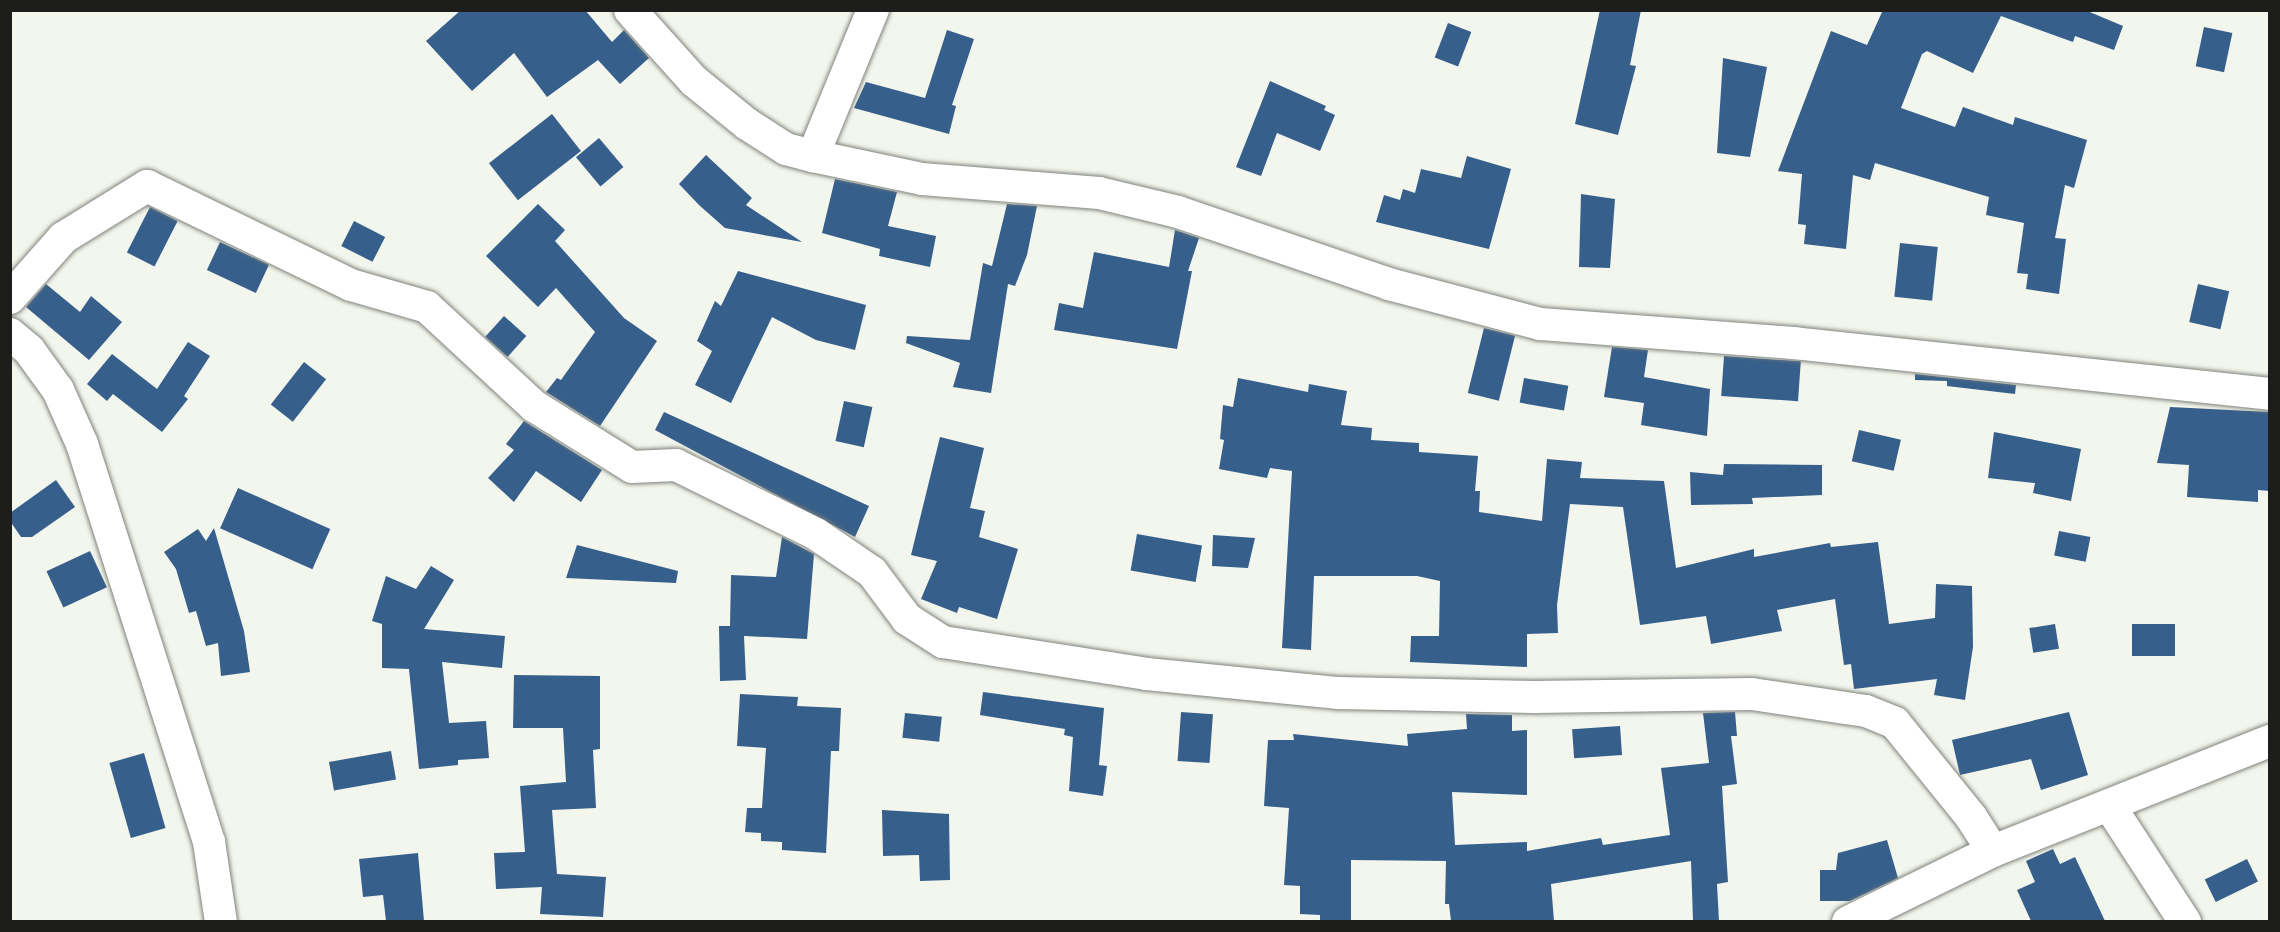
<!DOCTYPE html>
<style>
body{margin:0}
#map{position:relative;width:2280px;height:932px;overflow:hidden;background:#f2f6ed;font-family:"Libre Baskerville",serif}
div>[style]{position:absolute}
[style*='--x']{left:calc(var(--x)*1px);top:calc(var(--y)*1px);width:calc(var(--w)*1px);rotate:calc(var(--a)*1deg)}
.building>*{inset:0;background:#365f8b;transform-origin:0 0}
.roads{filter:drop-shadow(0 0 2px #80837c) drop-shadow(0 0 2px #80837c)}
.street>*{height:32px;margin:-16px;padding:0 16px;transform-origin:16px;border-radius:16px;background:#fff}
span{translate:-50% -50%;white-space:nowrap;text-align:center;line-height:1.15;-webkit-text-stroke:6px #fff;paint-order:stroke}
.frame{position:absolute;inset:0;border:12px solid #1d1e1b;pointer-events:none}
</style>
<div id="map">
<div class="building">
<div style="clip-path:polygon(461px 10px,585px 10px,612px 42px,624px 30px,649px 58px,620px 84px,598px 60px,547px 97px,514px 53px,472px 91px,426px 41px)"></div>
<div style="clip-path:polygon(1600px 10px,1641px 10px,1630px 65px,1636px 66px,1618px 135px,1575px 124px)"></div>
<div style="clip-path:polygon(1883px 10px,2085px 10px,2123px 26px,2114px 50px,2075px 36px,2073px 42px,2001px 16px,1973px 73px,1927px 51px,1922px 54px,1901px 108px,1955px 127px,1963px 107px,2013px 125px,2015px 117px,2087px 140px,2074px 188px,2065px 185px,2055px 238px,2066px 239px,2059px 294px,2026px 289px,2028px 274px,2017px 273px,2024px 223px,1986px 215px,1989px 197px,1875px 163px,1870px 180px,1853px 175px,1846px 249px,1804px 244px,1806px 225px,1798px 224px,1802px 174px,1778px 171px,1831px 31px,1867px 45px)"></div>
<div style="left:1448px;top:23px;width:25px;height:37px;rotate:21deg"></div>
<div style="left:2204px;top:27px;width:29px;height:40px;rotate:12deg"></div>
<div style="clip-path:polygon(947px 30px,974px 39px,952px 105px,956px 106px,949px 134px,854px 108px,866px 82px,925px 98px)"></div>
<div style="clip-path:polygon(1723px 58px,1767px 67px,1750px 157px,1717px 153px)"></div>
<div style="clip-path:polygon(1270px 81px,1326px 106px,1324px 110px,1335px 115px,1320px 151px,1277px 133px,1261px 176px,1236px 167px)"></div>
<div style="left:552px;top:114px;width:47px;height:80px;rotate:52deg"></div>
<div style="left:599px;top:138px;width:38px;height:30px;rotate:50deg"></div>
<div style="clip-path:polygon(706px 155px,752px 198px,746px 205px,802px 242px,725px 228px,699px 205px,679px 184px)"></div>
<div style="clip-path:polygon(1467px 156px,1511px 169px,1489px 249px,1376px 222px,1384px 195px,1400px 200px,1403px 189px,1415px 193px,1421px 169px,1461px 178px)"></div>
<div style="clip-path:polygon(835px 179px,897px 192px,888px 226px,936px 236px,930px 267px,879px 256px,880px 249px,822px 233px)"></div>
<div style="clip-path:polygon(1581px 194px,1615px 199px,1610px 268px,1579px 267px)"></div>
<div style="clip-path:polygon(538px 204px,565px 230px,555px 241px,624px 318px,657px 341px,600px 426px,546px 392px,557px 378px,561px 380px,595px 332px,556px 288px,538px 307px,486px 256px)"></div>
<div style="clip-path:polygon(1007px 204px,1037px 206px,1027px 255px,1015px 286px,1008px 284px,991px 393px,953px 387px,960px 363px,906px 343px,907px 336px,970px 340px,983px 263px,992px 266px)"></div>
<div style="left:150px;top:207px;width:31px;height:51px;rotate:27deg"></div>
<div style="left:354px;top:221px;width:35px;height:28px;rotate:27deg"></div>
<div style="clip-path:polygon(1175px 230px,1199px 238px,1188px 271px,1192px 271px,1177px 349px,1054px 330px,1059px 303px,1083px 308px,1094px 252px,1169px 267px)"></div>
<div style="left:220px;top:242px;width:54px;height:31px;rotate:25deg"></div>
<div style="left:1900px;top:243px;width:38px;height:54px;rotate:6deg"></div>
<div style="clip-path:polygon(738px 271px,866px 305px,855px 350px,816px 340px,772px 317px,731px 403px,695px 385px,712px 351px,697px 341px,715px 301px,721px 306px)"></div>
<div style="clip-path:polygon(46px 284px,80px 312px,91px 296px,122px 322px,89px 360px,26px 307px)"></div>
<div style="left:2198px;top:284px;width:32px;height:39px;rotate:13deg"></div>
<div style="left:504px;top:316px;width:30px;height:28px;rotate:42deg"></div>
<div style="left:1484px;top:328px;width:32px;height:67px;rotate:14deg"></div>
<div style="clip-path:polygon(188px 342px,210px 356px,184px 396px,188px 399px,162px 432px,113px 394px,107px 401px,87px 384px,112px 354px,157px 389px)"></div>
<div style="clip-path:polygon(1612px 347px,1648px 350px,1644px 377px,1710px 389px,1707px 436px,1641px 425px,1644px 403px,1604px 397px)"></div>
<div style="left:1724px;top:356px;width:77px;height:40px;rotate:4deg"></div>
<div style="left:304px;top:362px;width:28px;height:54px;rotate:38deg"></div>
<div style="clip-path:polygon(1915px 374px,2016px 385px,2015px 394px,1947px 386px,1947px 381px,1915px 380px)"></div>
<div style="clip-path:polygon(1238px 378px,1308px 392px,1309px 384px,1347px 391px,1341px 425px,1372px 428px,1371px 440px,1419px 443px,1419px 452px,1478px 456px,1475px 491px,1480px 491px,1479px 512px,1542px 521px,1547px 459px,1582px 462px,1580px 478px,1664px 481px,1676px 568px,1754px 549px,1754px 557px,1830px 543px,1831px 547px,1878px 542px,1889px 624px,1935px 618px,1936px 584px,1972px 586px,1973px 647px,1965px 700px,1934px 695px,1937px 679px,1854px 689px,1851px 664px,1844px 665px,1835px 599px,1777px 610px,1782px 631px,1711px 644px,1706px 616px,1640px 625px,1623px 507px,1570px 504px,1557px 605px,1558px 633px,1527px 634px,1527px 667px,1410px 662px,1411px 636px,1439px 636px,1440px 581px,1417px 576px,1314px 576px,1311px 650px,1282px 648px,1292px 471px,1270px 468px,1267px 478px,1219px 469px,1224px 440px,1220px 439px,1223px 405px,1233px 407px)"></div>
<div style="left:1524px;top:378px;width:45px;height:25px;rotate:10deg"></div>
<div style="left:844px;top:401px;width:29px;height:41px;rotate:12deg"></div>
<div style="clip-path:polygon(2170px 407px,2270px 412px,2270px 491px,2258px 490px,2258px 502px,2187px 497px,2189px 465px,2157px 463px)"></div>
<div style="clip-path:polygon(664px 412px,869px 506px,855px 537px,655px 430px)"></div>
<div style="clip-path:polygon(524px 421px,602px 470px,581px 502px,536px 471px,514px 502px,488px 478px,514px 450px,506px 444px)"></div>
<div style="left:1859px;top:430px;width:43px;height:32px;rotate:13deg"></div>
<div style="clip-path:polygon(1994px 432px,2081px 449px,2071px 501px,2033px 493px,2035px 483px,1988px 478px)"></div>
<div style="clip-path:polygon(940px 437px,984px 448px,970px 508px,985px 511px,979px 537px,1018px 549px,997px 619px,959px 607px,957px 613px,921px 599px,937px 561px,911px 555px)"></div>
<div style="clip-path:polygon(1724px 464px,1822px 465px,1822px 495px,1752px 498px,1753px 504px,1691px 505px,1690px 472px,1723px 475px)"></div>
<div style="clip-path:polygon(56px 480px,75px 507px,32px 537px,21px 537px,10px 521px,10px 513px)"></div>
<div style="left:238px;top:488px;width:101px;height:44px;rotate:24deg"></div>
<div style="clip-path:polygon(214px 528px,244px 631px,250px 672px,221px 676px,218px 643px,206px 646px,196px 611px,189px 613px,176px 569px,164px 552px,198px 529px,206px 541px)"></div>
<div style="left:2059px;top:531px;width:32px;height:25px;rotate:11deg"></div>
<div style="left:1137px;top:534px;width:66px;height:37px;rotate:10deg"></div>
<div style="clip-path:polygon(1213px 535px,1255px 538px,1248px 568px,1212px 566px)"></div>
<div style="clip-path:polygon(782px 537px,814px 554px,807px 639px,744px 636px,746px 680px,720px 681px,719px 626px,730px 626px,731px 575px,776px 577px)"></div>
<div style="clip-path:polygon(577px 545px,678px 571px,676px 583px,566px 578px)"></div>
<div style="left:90px;top:551px;width:40px;height:48px;rotate:65deg"></div>
<div style="clip-path:polygon(431px 566px,454px 580px,424px 629px,505px 636px,502px 668px,442px 662px,449px 723px,486px 721px,489px 758px,458px 760px,458px 765px,419px 769px,409px 669px,382px 668px,382px 624px,372px 621px,386px 576px,416px 589px)"></div>
<div style="left:2055px;top:624px;width:25px;height:26px;rotate:81deg"></div>
<div style="left:2132px;top:624px;width:43px;height:32px"></div>
<div style="clip-path:polygon(514px 675px,600px 676px,600px 749px,593px 750px,596px 808px,552px 810px,557px 874px,606px 877px,603px 917px,540px 914px,542px 887px,496px 889px,494px 853px,525px 852px,520px 786px,566px 782px,563px 728px,513px 728px)"></div>
<div style="clip-path:polygon(983px 692px,1104px 708px,1099px 765px,1107px 766px,1103px 796px,1069px 791px,1073px 737px,1064px 735px,1065px 729px,980px 715px)"></div>
<div style="clip-path:polygon(740px 694px,798px 697px,797px 706px,841px 708px,839px 751px,831px 751px,826px 853px,782px 850px,782px 842px,761px 841px,761px 833px,745px 832px,747px 808px,762px 808px,766px 748px,737px 746px)"></div>
<div style="left:1181px;top:712px;width:32px;height:49px;rotate:4deg"></div>
<div style="clip-path:polygon(1735px 712px,1737px 736px,1731px 736px,1737px 784px,1722px 786px,1728px 882px,1717px 884px,1719px 921px,1693px 921px,1691px 861px,1551px 884px,1554px 921px,1451px 921px,1449px 904px,1445px 904px,1446px 861px,1351px 860px,1351px 921px,1320px 921px,1320px 915px,1300px 914px,1300px 886px,1284px 885px,1289px 808px,1264px 806px,1268px 740px,1294px 740px,1293px 734px,1408px 746px,1407px 734px,1467px 729px,1466px 714px,1512px 715px,1512px 731px,1527px 730px,1527px 795px,1452px 792px,1455px 845px,1527px 842px,1527px 851px,1601px 838px,1603px 845px,1670px 835px,1661px 768px,1709px 763px,1703px 713px)"></div>
<div style="clip-path:polygon(2069px 712px,2088px 775px,2041px 790px,2031px 759px,1960px 775px,1952px 740px)"></div>
<div style="left:905px;top:713px;width:37px;height:25px;rotate:6deg"></div>
<div style="left:1620px;top:726px;width:29px;height:48px;rotate:86deg"></div>
<div style="left:391px;top:751px;width:29px;height:63px;rotate:80deg"></div>
<div style="left:144px;top:753px;width:78px;height:36px;rotate:74deg"></div>
<div style="clip-path:polygon(882px 810px,949px 814px,950px 880px,920px 881px,919px 855px,883px 856px)"></div>
<div style="clip-path:polygon(1887px 840px,1898px 878px,1850px 901px,1820px 901px,1820px 870px,1836px 870px,1838px 853px)"></div>
<div style="clip-path:polygon(2053px 849px,2060px 864px,2075px 857px,2105px 921px,2031px 921px,2017px 890px,2035px 882px,2026px 861px)"></div>
<div style="clip-path:polygon(418px 853px,424px 921px,386px 921px,383px 895px,363px 897px,359px 859px)"></div>
<div style="left:2247px;top:859px;width:25px;height:47px;rotate:64deg"></div>
</div>
<div class="roads">
<div class="street">
<div style="--x:630;--y:10;--w:96;--a:48"></div>
<div style="--x:694;--y:81;--w:68;--a:39.1"></div>
<div style="--x:747;--y:124;--w:46;--a:32.7"></div>
<div style="--x:786;--y:149;--w:28;--a:15"></div>
<div style="--x:813;--y:156;--w:111;--a:11.9"></div>
<div style="--x:922;--y:179;--w:178;--a:4.5"></div>
<div style="--x:1099;--y:193;--w:81;--a:13.5"></div>
<div style="--x:1178;--y:212;--w:223;--a:18.8"></div>
<div style="--x:1389;--y:284;--w:156;--a:14.8"></div>
<div style="--x:1540;--y:324;--w:255;--a:4.3"></div>
<div style="--x:1794;--y:343;--w:479;--a:6.1"></div>
<div style="--x:813;--y:156;--w:158;--a:-67.7"></div>
<div style="--x:10;--y:298;--w:80;--a:-48.5"></div>
<div style="--x:63;--y:238;--w:99;--a:-31.8"></div>
<div style="--x:147;--y:186;--w:227;--a:25.9"></div>
<div style="--x:351;--y:285;--w:79;--a:16.1"></div>
<div style="--x:427;--y:307;--w:146;--a:42.8"></div>
<div style="--x:534;--y:406;--w:115;--a:31.9"></div>
<div style="--x:632;--y:467;--w:44;--a:-2.6"></div>
<div style="--x:676;--y:465;--w:156;--a:26.2"></div>
<div style="--x:816;--y:534;--w:68;--a:34.2"></div>
<div style="--x:872;--y:572;--w:59;--a:53.3"></div>
<div style="--x:907;--y:619;--w:43;--a:32.6"></div>
<div style="--x:943;--y:642;--w:206;--a:8.9"></div>
<div style="--x:1147;--y:674;--w:193;--a:5.7"></div>
<div style="--x:1339;--y:693;--w:195;--a:1.2"></div>
<div style="--x:1534;--y:697;--w:218;--a:-0.8"></div>
<div style="--x:1752;--y:694;--w:115;--a:8.5"></div>
<div style="--x:1866;--y:711;--w:31;--a:22"></div>
<div style="--x:1895;--y:723;--w:121;--a:51"></div>
<div style="--x:1971;--y:817;--w:40;--a:57.1"></div>
<div style="--x:10;--y:334;--w:25;--a:40"></div>
<div style="--x:29;--y:350;--w:49;--a:54.1"></div>
<div style="--x:58;--y:390;--w:59;--a:66"></div>
<div style="--x:82;--y:444;--w:418;--a:72.3"></div>
<div style="--x:209;--y:842;--w:81;--a:81.5"></div>
<div style="--x:2111;--y:808;--w:136;--a:57"></div>
<div style="--x:1848;--y:922;--w:161;--a:-26.1"></div>
<div style="--x:1993;--y:851;--w:298;--a:-21.7"></div>
</div>
</div>
<div class="frame"></div>
</div>
